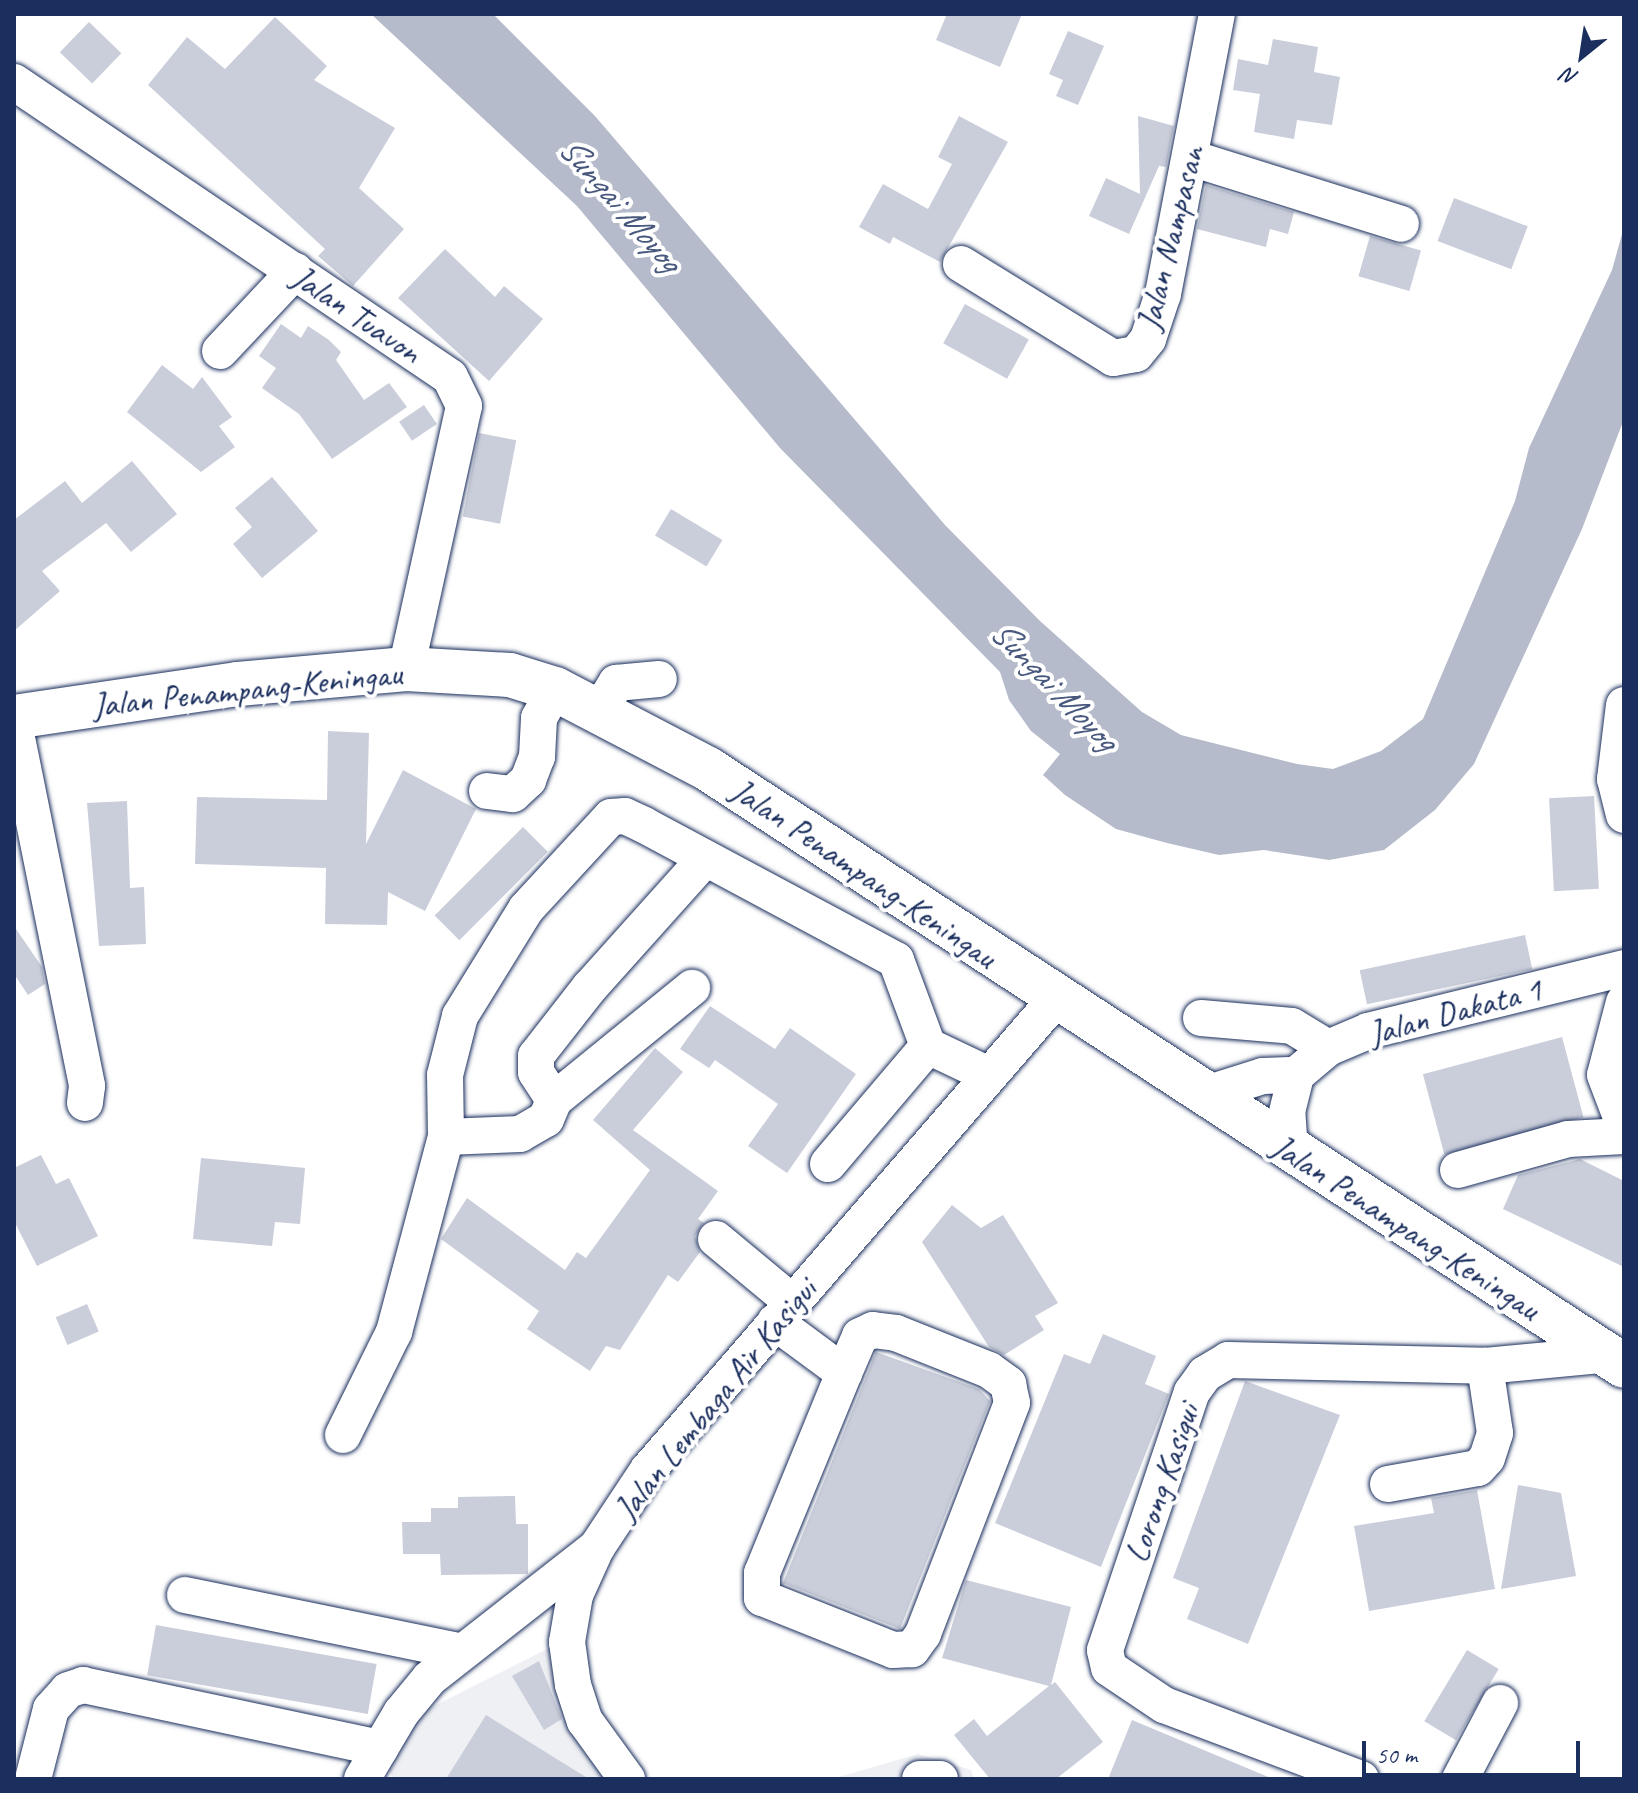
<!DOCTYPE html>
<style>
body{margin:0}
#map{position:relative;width:1638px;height:1793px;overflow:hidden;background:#fff;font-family:Caveat,sans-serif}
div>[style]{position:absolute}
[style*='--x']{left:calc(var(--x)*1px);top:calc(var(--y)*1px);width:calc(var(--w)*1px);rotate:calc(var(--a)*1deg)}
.built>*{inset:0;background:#eff0f4}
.water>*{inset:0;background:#b5bbca}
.building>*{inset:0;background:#caceda;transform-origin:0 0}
.roads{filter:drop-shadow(0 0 2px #1b2f5e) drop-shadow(0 0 2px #1b2f5e)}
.minor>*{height:36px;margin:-18px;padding:0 18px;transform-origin:18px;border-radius:18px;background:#fff}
.major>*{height:44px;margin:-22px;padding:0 22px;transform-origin:22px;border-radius:22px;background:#fff}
span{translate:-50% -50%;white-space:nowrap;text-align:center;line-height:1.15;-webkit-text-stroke:8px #fff;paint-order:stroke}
.street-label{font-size:34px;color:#1b2f5e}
.water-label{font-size:36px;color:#49597e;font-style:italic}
.frame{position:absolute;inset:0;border:16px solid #1b2f5e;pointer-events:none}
.north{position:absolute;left:1542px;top:16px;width:80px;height:80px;-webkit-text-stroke:6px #fff;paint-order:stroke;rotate:210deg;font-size:22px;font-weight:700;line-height:32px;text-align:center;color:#1b2f5e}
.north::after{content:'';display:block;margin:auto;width:28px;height:36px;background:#1b2f5e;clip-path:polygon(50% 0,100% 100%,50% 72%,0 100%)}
.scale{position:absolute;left:1362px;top:1741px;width:218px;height:36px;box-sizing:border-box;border:4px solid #1b2f5e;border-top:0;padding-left:10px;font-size:24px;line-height:28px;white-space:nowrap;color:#1b2f5e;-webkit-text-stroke:6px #fff;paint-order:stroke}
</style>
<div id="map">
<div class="built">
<div style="clip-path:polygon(557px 1644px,646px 1779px,393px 1779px,386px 1761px,428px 1709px)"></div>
<div style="clip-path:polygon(918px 1754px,971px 1770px,974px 1779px,832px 1779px)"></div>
</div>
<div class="water">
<div style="clip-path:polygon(371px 14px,493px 14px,595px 116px,945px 525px,1040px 621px,1142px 712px,1181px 735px,1297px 764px,1333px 769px,1381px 751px,1423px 719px,1515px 501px,1529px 448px,1612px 270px,1624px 227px,1624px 419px,1582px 529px,1474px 764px,1435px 810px,1384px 850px,1329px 860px,1264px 850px,1219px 855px,1167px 843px,1116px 829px,1065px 795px,1043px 775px,1060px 754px,1031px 731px,1009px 700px,1000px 672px,780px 448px,577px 206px)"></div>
</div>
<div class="building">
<div style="clip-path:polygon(947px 14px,1022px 14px,1000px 67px,936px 40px)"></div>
<div style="clip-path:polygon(275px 17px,327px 66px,314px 80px,395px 128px,359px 188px,404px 229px,353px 286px,318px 256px,325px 249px,148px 85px,187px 37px,225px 69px)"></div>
<div style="left:89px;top:22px;width:45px;height:42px;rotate:44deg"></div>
<div style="clip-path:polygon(1068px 31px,1104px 46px,1078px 105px,1056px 96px,1063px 80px,1049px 74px)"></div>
<div style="clip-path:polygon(1273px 39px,1318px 47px,1314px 72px,1340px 77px,1332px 125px,1297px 120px,1294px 139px,1254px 132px,1260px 94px,1233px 90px,1238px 59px,1268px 65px)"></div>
<div style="clip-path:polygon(959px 116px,1008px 142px,940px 262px,893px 237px,890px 244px,859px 227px,883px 184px,928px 209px,952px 164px,938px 157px)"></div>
<div style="clip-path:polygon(1138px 116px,1174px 126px,1166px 167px,1159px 166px,1129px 234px,1089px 216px,1106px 178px,1140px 194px)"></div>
<div style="clip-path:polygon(1206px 185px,1294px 212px,1288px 234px,1270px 229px,1266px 247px,1197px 229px)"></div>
<div style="left:1454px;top:198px;width:79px;height:46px;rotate:21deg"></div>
<div style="left:1370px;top:236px;width:53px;height:42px;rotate:16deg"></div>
<div style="clip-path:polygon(445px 249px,495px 297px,504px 286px,543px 319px,489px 381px,398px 298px)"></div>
<div style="left:965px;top:304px;width:73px;height:45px;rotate:29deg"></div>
<div style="clip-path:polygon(281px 324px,301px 338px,308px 326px,329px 340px,341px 352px,336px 360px,364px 400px,389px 383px,407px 407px,332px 459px,299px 414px,262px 388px,276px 368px,259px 356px)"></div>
<div style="clip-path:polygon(162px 365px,193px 389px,202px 377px,232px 417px,219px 426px,235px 447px,201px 472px,127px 412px)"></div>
<div style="left:424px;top:405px;width:23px;height:30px;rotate:56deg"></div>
<div style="left:479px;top:433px;width:38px;height:85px;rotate:11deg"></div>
<div style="clip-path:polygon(132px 461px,177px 514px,131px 552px,106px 523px,42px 571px,60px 591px,14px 631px,14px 520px,65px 481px,82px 503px)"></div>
<div style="clip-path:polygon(272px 477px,318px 531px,262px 578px,233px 544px,252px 527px,235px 508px)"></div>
<div style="left:671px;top:509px;width:60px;height:31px;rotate:31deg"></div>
<div style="clip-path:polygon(328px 731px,369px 733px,366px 844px,403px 770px,476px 809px,425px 911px,388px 892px,387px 925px,325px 924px,326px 868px,195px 864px,197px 797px,327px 800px)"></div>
<div style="left:1594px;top:796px;width:93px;height:45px;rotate:87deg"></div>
<div style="clip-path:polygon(127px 801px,130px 888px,144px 887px,146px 944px,99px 946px,87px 803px)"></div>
<div style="left:523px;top:827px;width:35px;height:125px;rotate:45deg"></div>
<div style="clip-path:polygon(14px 926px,42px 967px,45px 984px,28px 995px,14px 974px)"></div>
<div style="left:1525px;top:935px;width:35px;height:169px;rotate:78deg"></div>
<div style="clip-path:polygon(710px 1006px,775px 1049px,790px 1028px,856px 1074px,787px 1173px,748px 1146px,778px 1104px,715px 1060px,709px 1068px,680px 1049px)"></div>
<div style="left:1562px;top:1037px;width:83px;height:144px;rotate:75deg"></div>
<div style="clip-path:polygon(655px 1048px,683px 1072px,633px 1130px,718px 1191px,698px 1219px,704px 1223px,695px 1236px,700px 1252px,678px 1282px,668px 1275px,620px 1350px,606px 1346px,590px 1371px,527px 1329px,539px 1311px,441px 1239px,467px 1198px,565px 1270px,577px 1252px,586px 1258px,650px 1170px,593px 1120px)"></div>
<div style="clip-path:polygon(41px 1155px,56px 1184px,69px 1178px,98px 1236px,37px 1266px,14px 1221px,14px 1168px)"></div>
<div style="clip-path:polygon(201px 1158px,305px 1168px,300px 1224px,275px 1222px,272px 1246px,193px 1239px)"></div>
<div style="clip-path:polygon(1580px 1159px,1624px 1181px,1624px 1267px,1503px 1209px,1518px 1175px)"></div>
<div style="clip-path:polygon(952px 1205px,981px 1228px,1003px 1215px,1058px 1303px,1035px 1316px,1044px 1330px,1004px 1355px,989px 1347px,922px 1242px)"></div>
<div style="left:87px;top:1304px;width:30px;height:34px;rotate:67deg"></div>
<div style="clip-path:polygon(1103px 1334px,1156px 1356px,1145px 1384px,1169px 1394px,1101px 1567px,995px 1523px,1064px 1354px,1090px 1364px)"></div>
<div style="clip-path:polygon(876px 1352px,979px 1389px,990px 1401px,900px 1629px,783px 1583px)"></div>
<div style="clip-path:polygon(1245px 1381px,1340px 1415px,1248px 1644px,1187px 1619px,1199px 1588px,1173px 1578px)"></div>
<div style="clip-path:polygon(1518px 1485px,1561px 1493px,1576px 1576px,1501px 1589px)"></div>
<div style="clip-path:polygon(1477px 1490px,1495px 1589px,1369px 1611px,1354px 1526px,1434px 1513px,1431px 1498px)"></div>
<div style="clip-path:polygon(515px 1496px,516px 1524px,528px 1524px,528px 1574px,441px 1575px,440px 1554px,403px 1554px,402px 1522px,431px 1522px,431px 1508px,458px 1508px,458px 1497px)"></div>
<div style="clip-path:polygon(966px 1580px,1071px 1607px,1051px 1685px,1055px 1682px,1103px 1742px,1056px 1779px,990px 1779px,954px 1735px,974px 1719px,987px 1736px,1049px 1686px,942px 1658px)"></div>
<div style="left:156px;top:1625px;width:224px;height:51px;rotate:10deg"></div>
<div style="left:1467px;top:1650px;width:37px;height:83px;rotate:31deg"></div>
<div style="clip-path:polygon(539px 1661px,562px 1719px,544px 1730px,512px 1676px)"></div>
<div style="clip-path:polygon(486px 1715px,589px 1779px,446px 1779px)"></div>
<div style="clip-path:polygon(1132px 1720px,1273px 1779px,1108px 1779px)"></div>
</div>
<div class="roads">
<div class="minor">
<div style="--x:14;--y:82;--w:526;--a:34.08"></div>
<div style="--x:450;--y:377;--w:32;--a:64"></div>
<div style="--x:464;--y:406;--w:269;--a:102.4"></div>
<div style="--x:1191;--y:158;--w:220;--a:17.4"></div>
<div style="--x:961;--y:264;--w:179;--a:31.7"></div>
<div style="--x:1113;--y:358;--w:23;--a:-10"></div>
<div style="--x:1136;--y:354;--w:19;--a:-51"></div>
<div style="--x:1148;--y:339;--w:47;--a:-71.6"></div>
<div style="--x:1163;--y:294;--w:285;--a:-79.1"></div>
<div style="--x:220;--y:351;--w:110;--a:-46.8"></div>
<div style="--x:1624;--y:705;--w:75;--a:96.9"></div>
<div style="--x:1615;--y:779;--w:37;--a:76"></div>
<div style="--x:600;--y:709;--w:31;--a:-58"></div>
<div style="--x:616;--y:683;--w:43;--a:-5.3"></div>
<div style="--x:14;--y:723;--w:370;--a:78.6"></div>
<div style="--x:87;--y:1086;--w:17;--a:97"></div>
<div style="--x:487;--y:791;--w:26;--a:7"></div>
<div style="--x:513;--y:794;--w:21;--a:-43"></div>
<div style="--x:528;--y:780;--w:25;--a:-69"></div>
<div style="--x:537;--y:757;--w:39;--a:-87"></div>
<div style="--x:539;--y:718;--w:33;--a:-61"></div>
<div style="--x:1624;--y:1002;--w:75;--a:104.6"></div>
<div style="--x:1605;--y:1075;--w:53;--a:69.2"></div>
<div style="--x:1201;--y:1018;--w:91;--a:5"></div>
<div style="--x:1292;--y:1026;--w:42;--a:31.4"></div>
<div style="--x:1203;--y:1095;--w:63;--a:-17.6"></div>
<div style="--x:1263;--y:1076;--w:33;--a:-2"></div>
<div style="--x:554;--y:1100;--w:178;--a:-39.1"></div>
<div style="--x:446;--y:1137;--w:62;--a:-90.9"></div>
<div style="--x:445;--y:1075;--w:61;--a:-75.7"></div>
<div style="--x:460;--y:1016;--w:126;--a:-58.3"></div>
<div style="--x:526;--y:909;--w:125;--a:-47.3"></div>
<div style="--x:611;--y:817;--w:14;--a:-4"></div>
<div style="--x:625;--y:816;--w:21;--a:25"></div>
<div style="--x:644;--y:825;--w:286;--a:28.2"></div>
<div style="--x:896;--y:960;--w:92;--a:69.6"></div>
<div style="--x:928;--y:1046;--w:68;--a:25.4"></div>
<div style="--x:1290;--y:1151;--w:39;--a:-94"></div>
<div style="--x:1287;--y:1112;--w:38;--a:-76"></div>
<div style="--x:1296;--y:1075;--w:42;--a:-40.2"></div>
<div style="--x:1328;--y:1048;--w:43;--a:-23"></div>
<div style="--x:1368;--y:1031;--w:264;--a:-13.8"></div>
<div style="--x:828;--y:1164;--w:155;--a:-49.7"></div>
<div style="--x:1458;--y:1170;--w:114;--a:-15.7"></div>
<div style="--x:1568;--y:1139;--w:56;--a:-3.1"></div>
<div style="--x:716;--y:1239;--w:99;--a:39.7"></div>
<div style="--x:775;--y:1322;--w:86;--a:36.5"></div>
<div style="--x:873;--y:1330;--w:23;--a:7"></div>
<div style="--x:896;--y:1333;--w:100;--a:21.7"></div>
<div style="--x:989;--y:1370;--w:24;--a:36"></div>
<div style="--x:1008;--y:1384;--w:19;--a:78"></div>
<div style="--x:1012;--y:1403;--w:248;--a:111.1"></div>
<div style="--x:923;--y:1634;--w:19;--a:126"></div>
<div style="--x:912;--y:1649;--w:19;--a:177"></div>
<div style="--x:893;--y:1650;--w:141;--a:-158.3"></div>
<div style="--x:762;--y:1598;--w:25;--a:-90"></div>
<div style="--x:762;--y:1573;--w:216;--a:-67.7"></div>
<div style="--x:844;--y:1373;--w:40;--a:-66.6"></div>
<div style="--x:860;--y:1336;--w:14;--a:-25"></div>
<div style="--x:343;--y:1435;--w:115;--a:-63.7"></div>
<div style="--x:394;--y:1332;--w:202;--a:-75.1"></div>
<div style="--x:446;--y:1137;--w:74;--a:-2.3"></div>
<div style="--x:520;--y:1134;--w:30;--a:-30"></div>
<div style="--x:546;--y:1119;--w:21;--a:-67"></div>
<div style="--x:554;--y:1100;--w:33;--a:-123"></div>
<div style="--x:536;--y:1072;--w:16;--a:-90"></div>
<div style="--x:536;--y:1056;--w:88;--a:-52"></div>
<div style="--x:590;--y:987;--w:172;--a:-48.1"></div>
<div style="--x:1388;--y:1484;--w:91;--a:-10.1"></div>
<div style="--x:1478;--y:1468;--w:13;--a:-48"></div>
<div style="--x:1487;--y:1458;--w:26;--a:-72"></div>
<div style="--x:1495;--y:1433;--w:68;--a:-98.5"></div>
<div style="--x:594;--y:1553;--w:46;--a:114.3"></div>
<div style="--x:575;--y:1595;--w:48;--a:99.7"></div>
<div style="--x:567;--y:1642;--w:43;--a:82.1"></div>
<div style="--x:573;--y:1685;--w:38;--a:72"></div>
<div style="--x:585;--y:1721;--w:72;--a:54.1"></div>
<div style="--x:185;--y:1595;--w:279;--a:11.6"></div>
<div style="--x:33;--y:1779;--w:72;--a:-75.6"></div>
<div style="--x:51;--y:1709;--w:25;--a:-48"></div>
<div style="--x:68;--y:1690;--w:16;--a:-18"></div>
<div style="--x:83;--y:1685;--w:304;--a:12"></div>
<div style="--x:362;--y:1779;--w:77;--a:-59.4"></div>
<div style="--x:401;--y:1713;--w:45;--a:-50.4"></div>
<div style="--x:430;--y:1678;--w:212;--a:-38.1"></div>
<div style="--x:597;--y:1547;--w:92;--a:-56.5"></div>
<div style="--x:648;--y:1470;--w:622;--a:-49.11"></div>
<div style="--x:920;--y:1779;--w:20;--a:0"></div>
<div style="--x:1361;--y:1779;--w:210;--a:-159.4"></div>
<div style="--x:1164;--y:1705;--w:66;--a:-146.1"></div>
<div style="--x:1109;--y:1668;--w:18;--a:-103"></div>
<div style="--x:1105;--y:1650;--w:272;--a:-71.4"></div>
<div style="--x:1192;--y:1392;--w:22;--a:-54"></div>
<div style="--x:1205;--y:1374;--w:27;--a:-31"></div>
<div style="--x:1228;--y:1360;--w:257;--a:1.3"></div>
<div style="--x:1485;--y:1366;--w:118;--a:-5.4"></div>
<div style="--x:1460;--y:1779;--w:86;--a:-62.2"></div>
</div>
<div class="major">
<div style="--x:14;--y:717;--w:226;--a:-8.4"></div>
<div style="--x:238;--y:684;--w:169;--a:-5.1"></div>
<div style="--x:406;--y:669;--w:104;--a:3.3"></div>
<div style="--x:510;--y:675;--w:47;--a:17.3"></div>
<div style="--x:555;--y:689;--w:173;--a:27.6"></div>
<div style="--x:708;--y:769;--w:1093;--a:33.09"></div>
</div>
</div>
<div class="street-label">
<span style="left:1170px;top:238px;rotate:-76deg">Jalan Nampasan</span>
<span style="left:357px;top:314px;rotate:34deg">Jalan Tuavon</span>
<span style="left:247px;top:689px;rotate:-6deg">Jalan Penampang-Keningau</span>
<span style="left:864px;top:873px;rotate:34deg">Jalan Penampang-Keningau</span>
<span style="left:1455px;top:1011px;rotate:-15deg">Jalan Dakata 1</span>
<span style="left:1406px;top:1227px;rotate:33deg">Jalan Penampang-Keningau</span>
<span style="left:715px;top:1399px;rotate:-51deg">Jalan Lembaga Air Kasigui</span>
<span style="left:1162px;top:1483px;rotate:-71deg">Lorong Kasigui</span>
</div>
<div class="water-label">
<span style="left:620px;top:204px;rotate:49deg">Sungai Moyog</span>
<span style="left:1054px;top:685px;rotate:46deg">Sungai Moyog</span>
</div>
<div class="frame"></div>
<div class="north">N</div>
<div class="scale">50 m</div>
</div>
